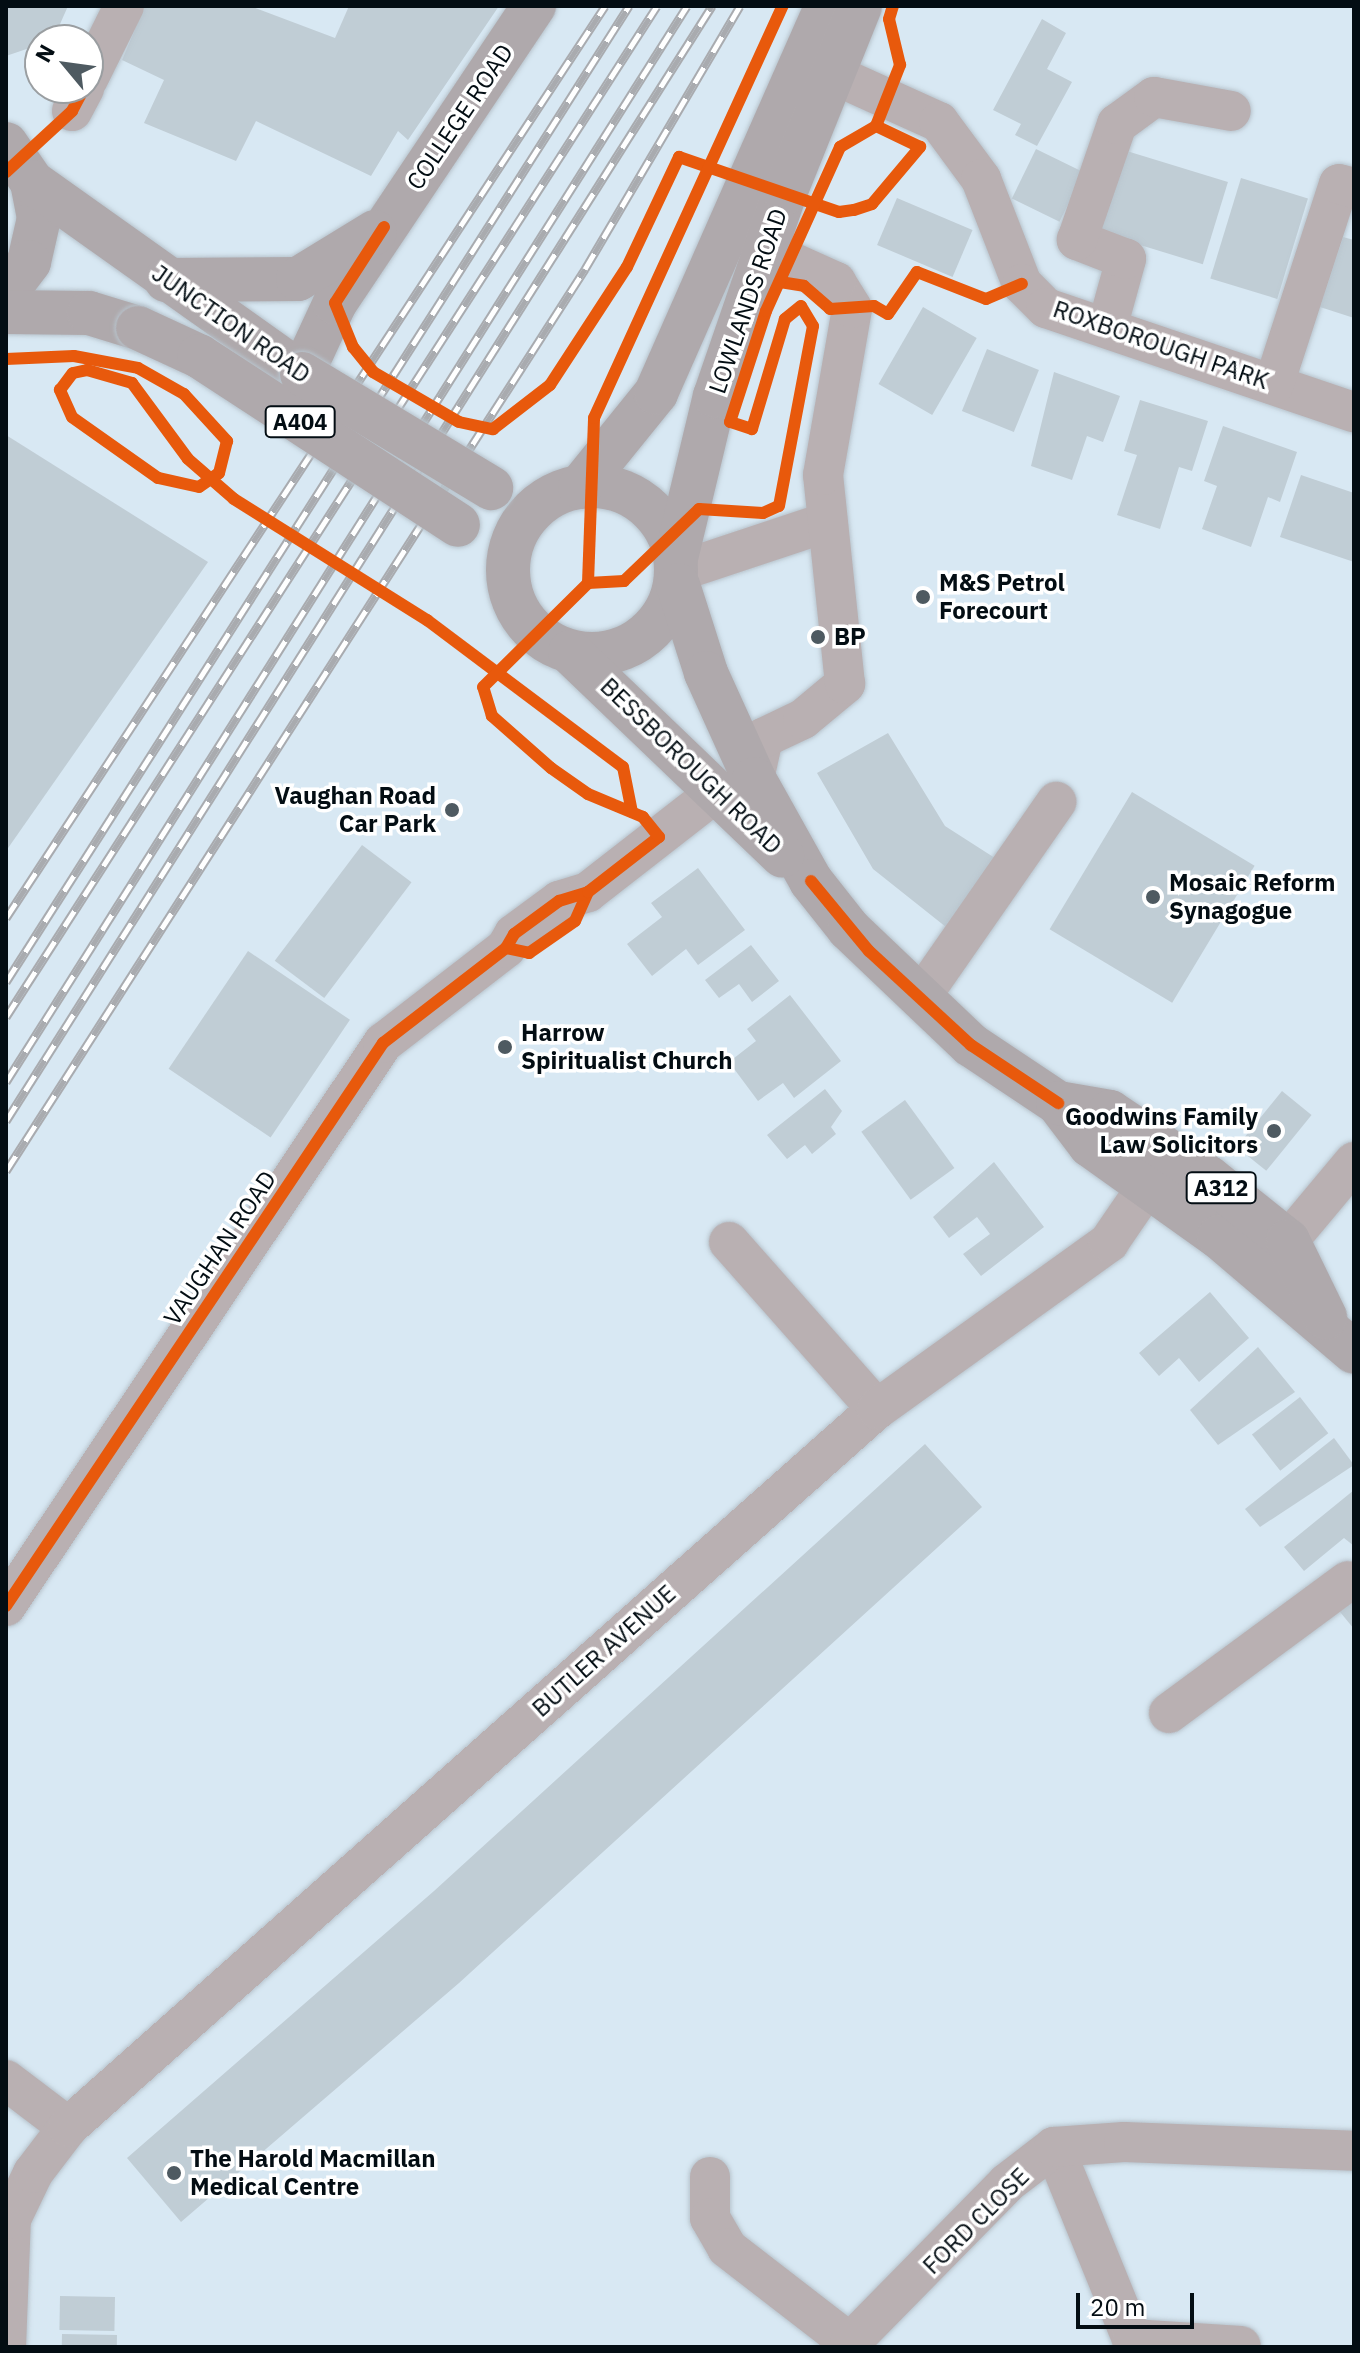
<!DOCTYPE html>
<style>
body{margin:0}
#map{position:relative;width:1360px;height:2353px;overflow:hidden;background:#d8e8f3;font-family:"IBM Plex Sans",sans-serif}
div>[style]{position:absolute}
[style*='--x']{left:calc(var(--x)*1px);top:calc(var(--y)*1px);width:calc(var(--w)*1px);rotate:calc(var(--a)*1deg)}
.building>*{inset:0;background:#c0cdd5;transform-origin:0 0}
.roads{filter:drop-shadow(0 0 2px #b8c4cd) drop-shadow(0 0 2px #b8c4cd)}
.minor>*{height:40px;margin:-20px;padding:0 20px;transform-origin:20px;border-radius:20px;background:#b9b0b2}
.major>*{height:44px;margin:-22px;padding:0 22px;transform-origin:22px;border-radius:22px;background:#afa9ac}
.major>.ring{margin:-22px;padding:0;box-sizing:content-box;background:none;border:44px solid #afa9ac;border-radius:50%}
.rail>*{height:9px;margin-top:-4.5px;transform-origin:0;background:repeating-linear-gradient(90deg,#fff 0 18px,#a9abaf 0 36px);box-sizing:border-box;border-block:2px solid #a9abaf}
.bridges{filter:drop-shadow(0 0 2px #b8c4cd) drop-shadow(0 0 2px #b8c4cd)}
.major-bridge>*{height:44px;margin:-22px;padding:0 22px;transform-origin:22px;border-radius:22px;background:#afa9ac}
.cycleway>*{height:12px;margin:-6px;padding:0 6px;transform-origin:6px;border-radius:6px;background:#e8590c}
.dots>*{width:22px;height:22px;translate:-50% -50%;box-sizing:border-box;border:4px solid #fff;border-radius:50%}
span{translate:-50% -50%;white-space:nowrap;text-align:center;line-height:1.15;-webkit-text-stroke:7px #fff;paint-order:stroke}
.shield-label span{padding:2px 6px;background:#fff;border:2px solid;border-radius:6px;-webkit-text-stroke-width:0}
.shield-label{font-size:22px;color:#030d13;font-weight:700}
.street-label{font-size:24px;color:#030d13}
.poi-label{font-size:24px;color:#030d13;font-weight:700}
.left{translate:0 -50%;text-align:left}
.right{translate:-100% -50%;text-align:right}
.frame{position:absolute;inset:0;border:8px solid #030d13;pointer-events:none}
.north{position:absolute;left:24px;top:24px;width:80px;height:80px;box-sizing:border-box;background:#fff;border:2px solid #9a9ea1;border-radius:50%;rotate:299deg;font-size:22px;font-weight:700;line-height:32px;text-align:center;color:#030d13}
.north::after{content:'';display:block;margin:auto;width:28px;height:36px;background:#4e5a61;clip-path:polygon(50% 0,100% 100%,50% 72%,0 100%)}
.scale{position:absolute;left:1076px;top:2293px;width:118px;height:36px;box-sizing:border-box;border:4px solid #030d13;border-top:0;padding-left:10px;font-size:24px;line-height:28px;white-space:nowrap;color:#030d13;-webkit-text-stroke:6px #fff;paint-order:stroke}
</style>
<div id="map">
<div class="building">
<div style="clip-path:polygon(6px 6px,68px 6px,53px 40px,6px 56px)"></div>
<div style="clip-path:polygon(145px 6px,250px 6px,335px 38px,349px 6px,499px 6px,408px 140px,398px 131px,371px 176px,256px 121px,236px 161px,144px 123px,164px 80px,122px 60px)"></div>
<div style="clip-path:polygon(1042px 19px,1066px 33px,1047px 69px,1072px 82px,1037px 146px,1015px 135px,1021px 124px,993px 110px)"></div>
<div style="left:1117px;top:148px;width:116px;height:86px;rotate:17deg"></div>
<div style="left:1036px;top:149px;width:53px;height:55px;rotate:26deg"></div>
<div style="left:1241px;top:178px;width:70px;height:105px;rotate:17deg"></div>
<div style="left:897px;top:198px;width:82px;height:51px;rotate:23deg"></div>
<div style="clip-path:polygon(1343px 237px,1354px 240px,1354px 318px,1320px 307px)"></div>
<div style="left:923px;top:307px;width:62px;height:89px;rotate:30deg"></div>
<div style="left:987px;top:349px;width:56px;height:67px;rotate:22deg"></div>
<div style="clip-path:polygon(1054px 372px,1120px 396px,1103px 442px,1087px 436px,1072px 480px,1031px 466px)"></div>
<div style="clip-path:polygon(1140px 400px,1208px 421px,1192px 471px,1179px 467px,1160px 529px,1117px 515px,1137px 455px,1124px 451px)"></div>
<div style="clip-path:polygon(1223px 426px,1297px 452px,1280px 502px,1268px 497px,1251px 547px,1202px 529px,1217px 486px,1204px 481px)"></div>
<div style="clip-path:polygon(6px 435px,208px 562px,6px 851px)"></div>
<div style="clip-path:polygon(1301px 475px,1354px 493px,1354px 562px,1280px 537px)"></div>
<div style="clip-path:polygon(888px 733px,945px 826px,998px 860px,951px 931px,873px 869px,817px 773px)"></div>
<div style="left:1132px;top:792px;width:143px;height:160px;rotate:31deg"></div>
<div style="left:362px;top:845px;width:62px;height:145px;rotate:37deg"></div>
<div style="clip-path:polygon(698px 868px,745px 930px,698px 965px,686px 949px,652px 976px,627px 944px,662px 917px,651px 903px)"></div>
<div style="clip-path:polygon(751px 945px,779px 981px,752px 1002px,739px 984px,719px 998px,705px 980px)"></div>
<div style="left:248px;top:951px;width:123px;height:142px;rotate:34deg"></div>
<div style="clip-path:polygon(790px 995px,841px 1061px,794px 1098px,783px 1083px,758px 1101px,729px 1062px,756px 1041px,747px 1029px)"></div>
<div style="clip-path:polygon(825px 1089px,842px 1111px,831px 1127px,836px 1134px,812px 1154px,805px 1145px,787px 1159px,767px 1135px)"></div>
<div style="left:1282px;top:1091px;width:38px;height:72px;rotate:39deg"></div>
<div style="left:905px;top:1100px;width:84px;height:54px;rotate:54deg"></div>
<div style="clip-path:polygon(994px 1162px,1044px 1227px,981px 1276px,963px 1254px,990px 1234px,984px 1226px,977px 1217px,949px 1238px,933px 1217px)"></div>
<div style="clip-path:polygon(1210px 1292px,1249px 1338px,1199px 1382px,1179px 1358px,1159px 1376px,1139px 1353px)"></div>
<div style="clip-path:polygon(1258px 1347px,1295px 1392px,1218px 1445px,1190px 1410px)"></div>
<div style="left:1300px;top:1397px;width:46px;height:61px;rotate:52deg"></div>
<div style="clip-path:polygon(1334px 1438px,1354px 1465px,1260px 1527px,1245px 1509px)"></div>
<div style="clip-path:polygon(925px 1444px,982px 1507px,459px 1983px,181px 2222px,127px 2158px,434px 1891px)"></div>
<div style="clip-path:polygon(1354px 1490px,1354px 1546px,1344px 1538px,1304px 1571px,1284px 1547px)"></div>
<div style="clip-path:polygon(1354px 1593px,1354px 1629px,1336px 1607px)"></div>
<div style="left:60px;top:2296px;width:55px;height:34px;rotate:1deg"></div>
<div style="left:62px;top:2334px;width:55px;height:13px;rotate:1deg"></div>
</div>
<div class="roads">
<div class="minor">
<div style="--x:804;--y:61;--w:148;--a:24.3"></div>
<div style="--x:939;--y:122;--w:71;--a:53.6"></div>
<div style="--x:981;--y:179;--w:113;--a:68.7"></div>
<div style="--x:1022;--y:284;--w:34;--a:45"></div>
<div style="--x:1046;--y:308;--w:325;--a:18.7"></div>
<div style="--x:88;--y:79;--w:81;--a:-63.7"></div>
<div style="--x:72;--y:111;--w:26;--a:-62"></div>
<div style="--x:1107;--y:328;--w:72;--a:-74.6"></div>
<div style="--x:1126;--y:259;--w:53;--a:-158.8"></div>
<div style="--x:1077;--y:240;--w:123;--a:-71"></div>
<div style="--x:1117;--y:124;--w:46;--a:-36.1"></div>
<div style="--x:1154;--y:97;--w:78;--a:10.3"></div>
<div style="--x:1274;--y:384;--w:210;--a:-72"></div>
<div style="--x:1339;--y:184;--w:16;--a:15"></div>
<div style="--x:677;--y:572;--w:155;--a:-18.4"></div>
<div style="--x:754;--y:779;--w:42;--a:-77.6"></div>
<div style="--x:763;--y:738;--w:44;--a:-25.4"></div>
<div style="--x:803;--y:719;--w:55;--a:-39.8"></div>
<div style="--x:845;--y:684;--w:210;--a:-96"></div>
<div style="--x:823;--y:475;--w:169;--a:-80.1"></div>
<div style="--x:852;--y:308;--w:31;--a:-122"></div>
<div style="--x:836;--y:282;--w:78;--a:-155.7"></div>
<div style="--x:920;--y:998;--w:239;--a:-55.2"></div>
<div style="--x:1288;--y:1241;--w:103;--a:-50.1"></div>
<div style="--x:729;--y:1242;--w:223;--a:48.5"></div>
<div style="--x:6;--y:1606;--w:678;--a:-56.19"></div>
<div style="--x:383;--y:1043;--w:155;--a:-37.7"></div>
<div style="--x:506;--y:948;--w:16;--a:-60"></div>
<div style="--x:514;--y:934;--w:56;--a:-36.3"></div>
<div style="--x:559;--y:901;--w:30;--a:-17"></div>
<div style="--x:588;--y:892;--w:161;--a:-37.9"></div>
<div style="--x:1169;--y:1713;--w:222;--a:-36.4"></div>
<div style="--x:6;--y:2080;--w:78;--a:37.2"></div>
<div style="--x:1054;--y:2147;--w:207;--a:67.9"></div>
<div style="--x:1132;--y:2339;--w:109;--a:3.7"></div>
<div style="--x:710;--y:2177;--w:41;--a:90"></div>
<div style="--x:710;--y:2218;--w:34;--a:60"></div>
<div style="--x:727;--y:2248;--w:155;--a:37.7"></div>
<div style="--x:850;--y:2343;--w:224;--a:-45.5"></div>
<div style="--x:1007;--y:2183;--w:59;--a:-37.5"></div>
<div style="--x:1054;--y:2147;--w:70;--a:-4.1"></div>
<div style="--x:1124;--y:2142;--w:230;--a:2.2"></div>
<div style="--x:6;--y:2347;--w:128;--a:-87.8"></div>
<div style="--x:11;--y:2219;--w:51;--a:-64.4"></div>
<div style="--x:33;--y:2173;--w:58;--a:-52.7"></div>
<div style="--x:68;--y:2127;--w:1082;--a:-41.59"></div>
<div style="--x:877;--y:1409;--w:286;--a:-35.7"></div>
<div style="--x:1109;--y:1242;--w:65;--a:-55.6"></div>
</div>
<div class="major">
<div style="--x:6;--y:144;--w:46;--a:55.6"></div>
<div style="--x:32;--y:182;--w:37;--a:79"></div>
<div style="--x:39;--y:218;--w:45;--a:102.8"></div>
<div style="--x:29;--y:262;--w:39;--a:127"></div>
<div style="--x:32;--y:182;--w:331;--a:35.4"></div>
<div style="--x:302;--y:374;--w:78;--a:-65.1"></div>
<div style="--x:335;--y:303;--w:358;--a:-56.2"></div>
<div style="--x:166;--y:280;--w:132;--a:-0.4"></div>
<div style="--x:298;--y:279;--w:90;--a:-31.4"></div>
<div style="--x:6;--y:312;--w:83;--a:0.7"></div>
<div style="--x:89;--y:313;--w:51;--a:17"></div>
<div class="ring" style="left:508px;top:486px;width:124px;height:124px"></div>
<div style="--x:580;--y:487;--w:121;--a:-51"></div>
<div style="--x:656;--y:393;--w:423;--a:-66.2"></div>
<div style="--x:676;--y:558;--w:167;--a:-76.5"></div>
<div style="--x:715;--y:396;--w:215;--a:-71"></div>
<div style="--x:785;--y:193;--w:201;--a:-68.1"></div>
<div style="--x:678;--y:585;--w:92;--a:72.3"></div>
<div style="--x:706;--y:673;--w:116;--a:65.6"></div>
<div style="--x:754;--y:779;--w:117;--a:60.8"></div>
<div style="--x:811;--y:881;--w:61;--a:51.6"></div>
<div style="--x:849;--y:929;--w:168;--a:43.6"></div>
<div style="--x:971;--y:1045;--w:105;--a:33.7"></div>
<div style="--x:1058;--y:1103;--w:53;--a:52.7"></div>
<div style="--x:1090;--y:1145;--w:158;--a:35.5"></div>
<div style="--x:1219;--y:1237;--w:177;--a:40.4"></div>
<div style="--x:570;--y:652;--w:294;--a:43.8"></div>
<div style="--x:1058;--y:1103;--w:53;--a:9.8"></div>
<div style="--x:1110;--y:1112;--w:119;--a:33.7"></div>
<div style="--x:1209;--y:1178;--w:101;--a:38.6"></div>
<div style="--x:1288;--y:1241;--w:85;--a:64"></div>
</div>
</div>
<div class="rail">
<div style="--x:6;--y:918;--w:1091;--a:-56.7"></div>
<div style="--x:6;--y:982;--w:1158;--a:-57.45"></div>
<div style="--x:6;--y:1017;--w:1202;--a:-57.22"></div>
<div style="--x:6;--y:1082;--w:1273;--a:-57.67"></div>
<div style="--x:6;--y:1121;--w:1320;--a:-57.66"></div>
<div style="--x:6;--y:1171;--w:1072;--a:-57.3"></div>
<div style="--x:585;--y:269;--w:305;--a:-59.5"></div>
</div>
<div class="bridges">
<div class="major-bridge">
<div style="--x:138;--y:328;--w:67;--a:24.7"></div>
<div style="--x:199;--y:356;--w:309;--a:33.1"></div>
<div style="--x:302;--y:374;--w:221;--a:31.1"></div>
</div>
</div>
<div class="cycleway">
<div style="--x:6;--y:172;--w:90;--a:-42.7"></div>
<div style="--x:72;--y:111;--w:26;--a:-62"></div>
<div style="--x:384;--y:227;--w:90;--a:122.8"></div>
<div style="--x:335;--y:303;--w:48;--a:67.8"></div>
<div style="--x:353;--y:347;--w:32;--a:51"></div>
<div style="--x:373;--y:372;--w:99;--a:30.2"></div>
<div style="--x:459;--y:422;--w:35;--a:12"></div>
<div style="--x:493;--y:429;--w:72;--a:-37.7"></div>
<div style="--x:550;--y:385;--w:141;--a:-56.9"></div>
<div style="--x:627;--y:267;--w:122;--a:-64.7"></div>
<div style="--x:679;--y:157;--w:169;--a:19"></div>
<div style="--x:839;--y:212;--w:15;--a:-8"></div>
<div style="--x:854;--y:210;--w:19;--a:-18"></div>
<div style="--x:872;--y:204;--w:75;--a:-49.9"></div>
<div style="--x:920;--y:147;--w:49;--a:-154.5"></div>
<div style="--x:780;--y:282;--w:24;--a:9"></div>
<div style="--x:804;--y:286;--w:35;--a:41"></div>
<div style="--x:830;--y:309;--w:44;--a:-3.9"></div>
<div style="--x:874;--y:306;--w:16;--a:30"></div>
<div style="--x:888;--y:314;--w:51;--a:-55.4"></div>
<div style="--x:917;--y:272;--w:74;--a:21.4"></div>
<div style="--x:986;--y:299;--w:39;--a:-23"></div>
<div style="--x:6;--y:359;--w:68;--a:-2.5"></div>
<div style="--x:74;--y:356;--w:65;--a:10.6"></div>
<div style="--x:138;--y:368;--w:53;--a:29.5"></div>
<div style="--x:184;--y:394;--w:64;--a:47.5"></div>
<div style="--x:227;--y:441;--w:33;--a:104"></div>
<div style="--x:219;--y:473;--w:24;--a:145"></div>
<div style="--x:199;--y:487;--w:42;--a:-167.6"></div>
<div style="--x:158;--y:478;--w:105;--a:-144.7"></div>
<div style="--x:72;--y:417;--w:30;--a:-114"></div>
<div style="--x:60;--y:390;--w:21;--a:-53"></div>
<div style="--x:73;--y:373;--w:14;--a:-12"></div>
<div style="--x:87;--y:370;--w:47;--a:16.1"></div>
<div style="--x:132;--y:383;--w:94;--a:53.6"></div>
<div style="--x:188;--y:459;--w:61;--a:41"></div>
<div style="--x:234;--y:499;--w:228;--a:32.1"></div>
<div style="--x:427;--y:620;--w:245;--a:36.9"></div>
<div style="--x:623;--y:767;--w:46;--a:78.7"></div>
<div style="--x:588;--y:583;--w:36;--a:-3"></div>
<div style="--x:624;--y:581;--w:104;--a:-43.8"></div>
<div style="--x:699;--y:509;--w:64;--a:3.6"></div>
<div style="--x:763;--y:513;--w:17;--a:-24"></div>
<div style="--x:779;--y:506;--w:183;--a:-79.3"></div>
<div style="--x:813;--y:326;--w:23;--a:-121"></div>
<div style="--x:801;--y:306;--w:21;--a:141"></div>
<div style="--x:785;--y:319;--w:115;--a:106.7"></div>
<div style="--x:752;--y:429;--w:23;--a:-162"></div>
<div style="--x:730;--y:422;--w:117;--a:-72"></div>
<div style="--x:766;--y:311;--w:180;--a:-65.7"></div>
<div style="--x:840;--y:147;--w:42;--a:-30.3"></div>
<div style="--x:876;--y:126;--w:66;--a:-68.5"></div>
<div style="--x:900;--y:65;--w:47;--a:-103.4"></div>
<div style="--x:889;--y:19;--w:14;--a:-73"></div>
<div style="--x:811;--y:881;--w:91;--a:50.4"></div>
<div style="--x:869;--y:951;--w:139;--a:42.7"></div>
<div style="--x:971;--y:1045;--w:105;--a:33.7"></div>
<div style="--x:506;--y:948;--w:24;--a:12"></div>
<div style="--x:529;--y:953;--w:56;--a:-34.8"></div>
<div style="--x:575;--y:921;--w:32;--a:-66"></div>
<div style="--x:6;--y:1606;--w:678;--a:-56.19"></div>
<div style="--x:383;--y:1043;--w:155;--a:-37.7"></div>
<div style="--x:506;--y:948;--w:16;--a:-60"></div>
<div style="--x:514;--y:934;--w:56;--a:-36.3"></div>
<div style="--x:559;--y:901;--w:30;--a:-17"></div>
<div style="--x:588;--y:892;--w:90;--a:-37.8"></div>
<div style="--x:659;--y:837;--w:26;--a:-129"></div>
<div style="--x:643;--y:817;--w:60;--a:-157.3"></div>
<div style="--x:588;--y:794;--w:45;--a:-144.9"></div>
<div style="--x:551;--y:768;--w:79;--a:-138.6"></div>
<div style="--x:492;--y:716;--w:30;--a:-107"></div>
<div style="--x:483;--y:687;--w:148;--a:-44.7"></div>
<div style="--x:588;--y:583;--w:165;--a:-87.9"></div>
<div style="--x:594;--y:418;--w:453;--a:-65.4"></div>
</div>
<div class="dots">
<div style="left:923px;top:597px;background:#4e5a61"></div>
<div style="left:818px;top:637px;background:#4e5a61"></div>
<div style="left:452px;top:810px;background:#4e5a61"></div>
<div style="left:1153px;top:897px;background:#4e5a61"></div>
<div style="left:505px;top:1047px;background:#4e5a61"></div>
<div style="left:1274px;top:1131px;background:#4e5a61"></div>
<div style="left:174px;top:2173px;background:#4e5a61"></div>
</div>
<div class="shield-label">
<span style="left:300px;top:422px">A404</span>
<span style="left:1221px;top:1188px">A312</span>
</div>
<div class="street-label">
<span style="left:460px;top:117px;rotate:-56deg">COLLEGE ROAD</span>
<span style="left:748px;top:301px;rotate:-71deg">LOWLANDS ROAD</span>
<span style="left:231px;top:324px;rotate:35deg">JUNCTION ROAD</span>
<span style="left:1161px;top:345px;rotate:19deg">ROXBOROUGH PARK</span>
<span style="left:691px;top:766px;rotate:44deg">BESSBOROUGH ROAD</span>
<span style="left:220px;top:1248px;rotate:-56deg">VAUGHAN ROAD</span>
<span style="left:604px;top:1651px;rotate:-42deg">BUTLER AVENUE</span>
<span style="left:976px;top:2221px;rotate:-45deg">FORD CLOSE</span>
</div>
<div class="poi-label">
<span class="left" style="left:939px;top:597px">M&amp;S Petrol<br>Forecourt</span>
<span class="left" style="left:834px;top:637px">BP</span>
<span class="right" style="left:436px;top:810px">Vaughan Road<br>Car Park</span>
<span class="left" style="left:1169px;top:897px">Mosaic Reform<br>Synagogue</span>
<span class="left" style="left:521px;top:1047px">Harrow<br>Spiritualist Church</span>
<span class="right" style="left:1258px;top:1131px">Goodwins Family<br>Law Solicitors</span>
<span class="left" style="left:190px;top:2173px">The Harold Macmillan<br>Medical Centre</span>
</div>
<div class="frame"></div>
<div class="north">N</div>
<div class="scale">20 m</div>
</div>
